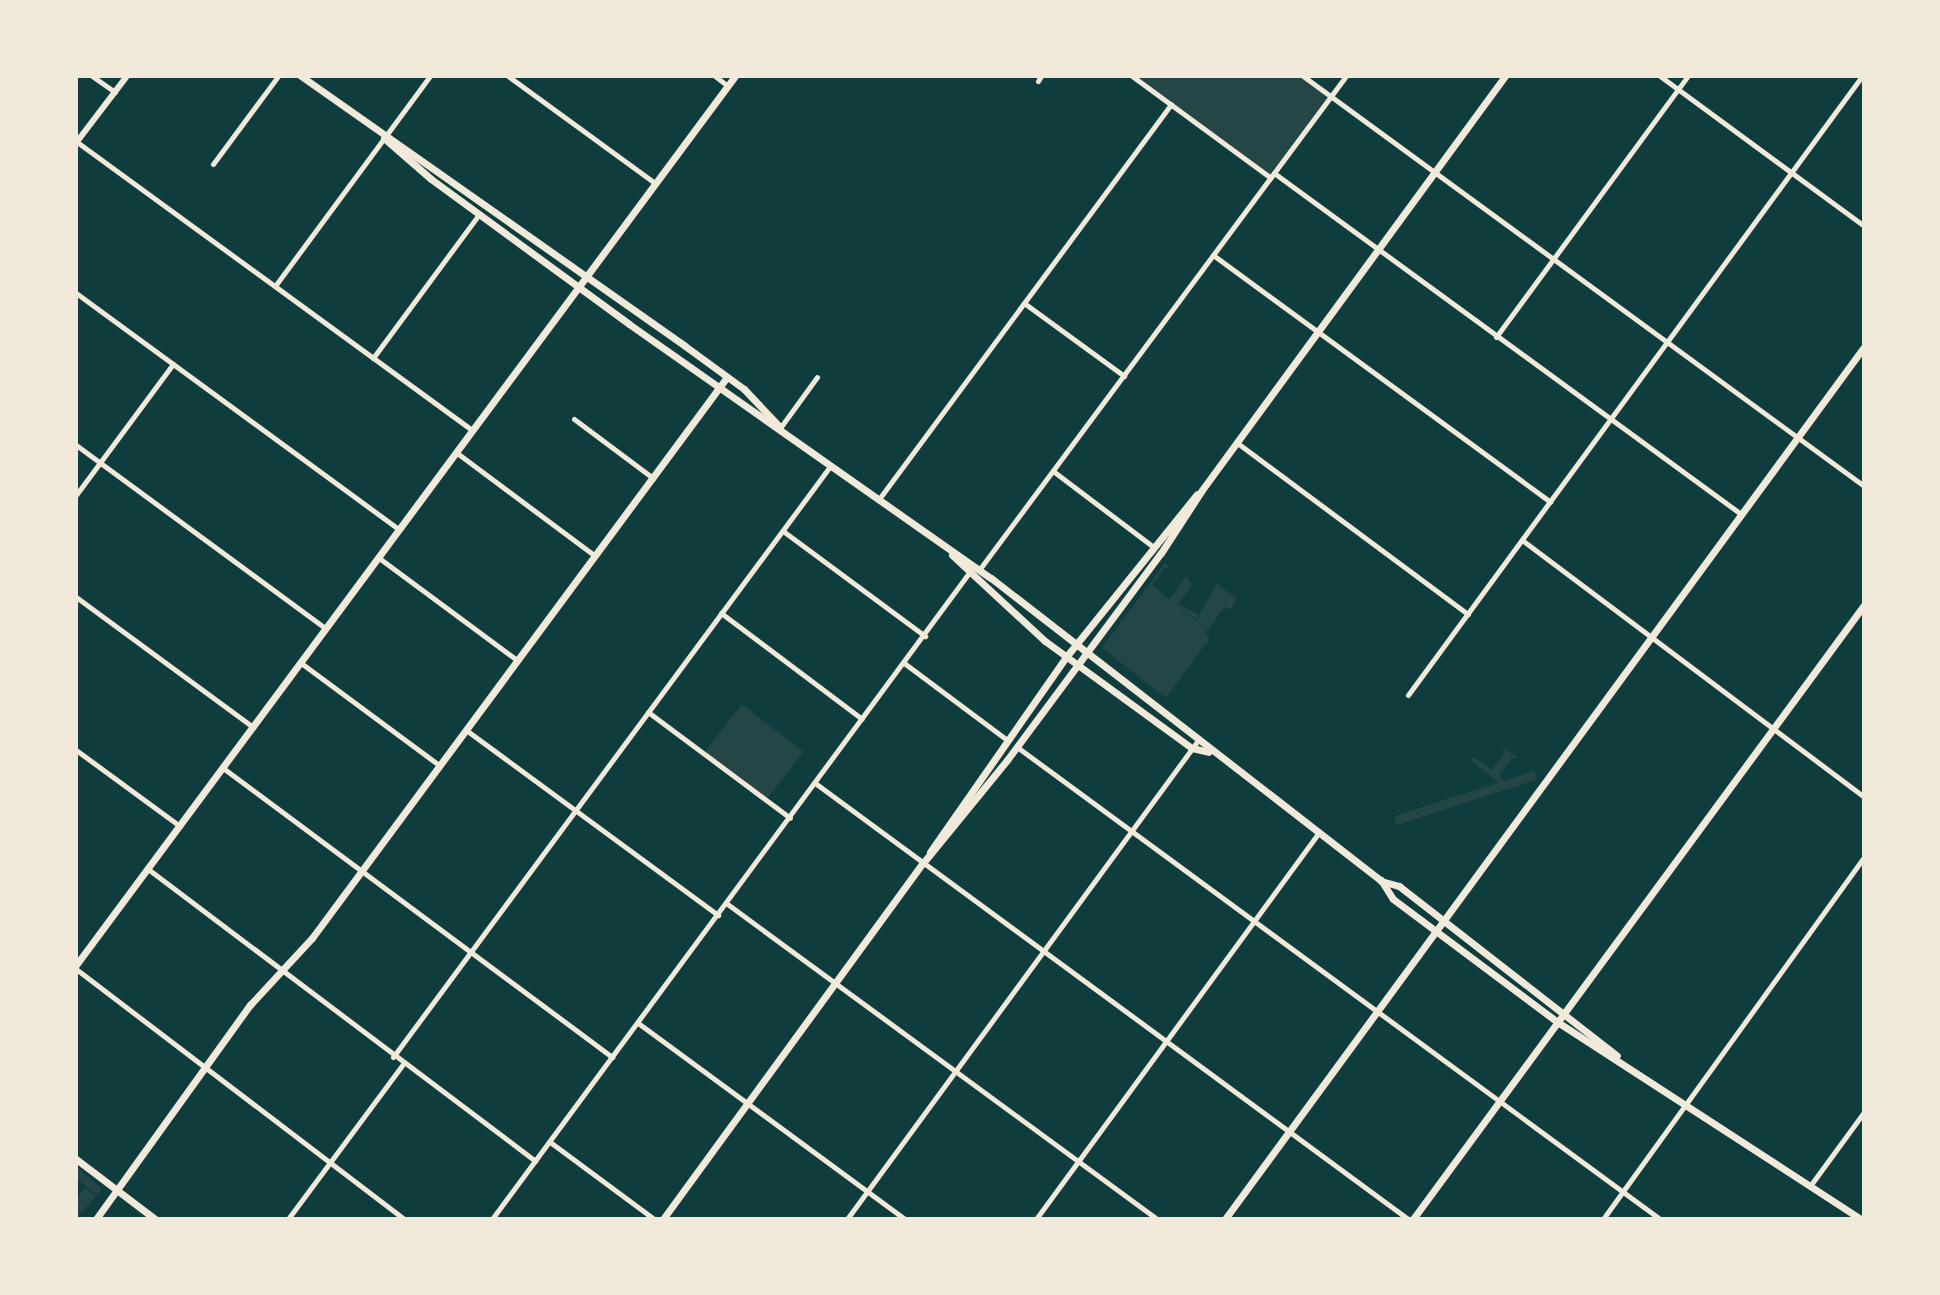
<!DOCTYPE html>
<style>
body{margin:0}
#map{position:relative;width:1940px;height:1295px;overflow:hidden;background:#0f3d3e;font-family:"PT Serif",serif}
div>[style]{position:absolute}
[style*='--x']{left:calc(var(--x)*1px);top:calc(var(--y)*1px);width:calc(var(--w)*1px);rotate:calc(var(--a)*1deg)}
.green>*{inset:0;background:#244646;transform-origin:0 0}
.minor>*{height:5px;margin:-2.5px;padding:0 2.5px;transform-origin:2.5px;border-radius:2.5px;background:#f1e9da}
.tertiary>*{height:6px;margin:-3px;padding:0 3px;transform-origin:3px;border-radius:3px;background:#f1e9da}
.secondary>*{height:7px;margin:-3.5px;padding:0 3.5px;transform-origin:3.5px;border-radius:3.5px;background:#f1e9da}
.primary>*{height:7px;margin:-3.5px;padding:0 3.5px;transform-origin:3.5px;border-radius:3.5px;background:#f1e9da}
span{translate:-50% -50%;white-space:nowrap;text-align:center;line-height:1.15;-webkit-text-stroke:7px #f1e9da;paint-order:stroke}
.frame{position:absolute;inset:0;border:78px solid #f1e9da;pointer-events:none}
</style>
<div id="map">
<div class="green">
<div style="clip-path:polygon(1132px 76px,1303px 76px,1332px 95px,1271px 178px)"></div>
<div style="clip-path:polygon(1165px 563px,1171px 569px,1165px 568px,1152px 585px,1196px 621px,1217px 584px,1236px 598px,1231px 610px,1225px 607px,1205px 633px,1210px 638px,1166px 698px,1102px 648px)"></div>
<div style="clip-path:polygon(1186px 576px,1192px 585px,1178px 604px,1199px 615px,1196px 619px,1169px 600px)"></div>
<div style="left:742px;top:704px;width:78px;height:63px;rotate:38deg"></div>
<div style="clip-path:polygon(1502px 747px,1518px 758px,1512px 758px,1499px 775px,1503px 780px,1494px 787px,1498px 781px,1471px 761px,1474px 757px,1492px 770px,1505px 752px)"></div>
<div style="left:1534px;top:771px;width:9px;height:147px;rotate:72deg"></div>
<div style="clip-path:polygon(76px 1167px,102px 1188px,98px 1195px,76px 1179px)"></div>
<div style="clip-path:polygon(85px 1188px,96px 1196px,76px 1219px,76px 1199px)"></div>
</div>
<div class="minor">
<div style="--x:92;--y:76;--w:28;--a:35"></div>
<div style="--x:508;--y:76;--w:183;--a:36.1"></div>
<div style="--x:715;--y:76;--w:16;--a:38"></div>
<div style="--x:1132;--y:76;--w:172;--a:36.3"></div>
<div style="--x:1303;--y:76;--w:695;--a:36.16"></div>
<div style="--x:1660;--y:76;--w:253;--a:36.3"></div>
<div style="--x:1038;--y:81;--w:6;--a:-59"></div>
<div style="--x:77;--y:142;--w:489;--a:36.1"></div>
<div style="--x:213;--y:164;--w:109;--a:-53.5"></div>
<div style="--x:1274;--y:173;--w:578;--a:36.14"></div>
<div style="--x:1213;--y:255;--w:418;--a:36.2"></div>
<div style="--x:275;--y:286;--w:261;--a:-53.6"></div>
<div style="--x:76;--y:293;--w:400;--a:36.2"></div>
<div style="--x:1024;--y:303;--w:124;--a:36.1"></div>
<div style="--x:1496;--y:337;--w:324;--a:-53.7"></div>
<div style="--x:373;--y:358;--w:179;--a:-53.6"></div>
<div style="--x:574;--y:419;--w:99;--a:36.8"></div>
<div style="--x:780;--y:428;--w:63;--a:-54"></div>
<div style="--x:1236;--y:442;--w:289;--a:36.6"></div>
<div style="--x:76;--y:445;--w:309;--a:36.3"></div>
<div style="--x:457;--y:453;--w:172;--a:36.7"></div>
<div style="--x:1053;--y:471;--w:124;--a:37.1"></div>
<div style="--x:76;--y:495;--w:163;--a:-53.5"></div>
<div style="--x:879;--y:499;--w:491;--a:-53.5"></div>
<div style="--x:783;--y:531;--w:177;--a:36.5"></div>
<div style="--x:1522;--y:540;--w:428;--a:36.9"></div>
<div style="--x:379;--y:558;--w:172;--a:36.5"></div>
<div style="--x:979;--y:570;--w:615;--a:-53.39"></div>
<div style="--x:76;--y:597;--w:220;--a:36.3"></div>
<div style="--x:721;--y:613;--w:176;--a:36.9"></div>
<div style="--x:301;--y:663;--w:172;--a:36.5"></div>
<div style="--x:904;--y:663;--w:127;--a:36.7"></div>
<div style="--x:1408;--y:695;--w:768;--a:-53.74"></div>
<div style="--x:648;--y:712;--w:177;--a:36.7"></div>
<div style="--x:466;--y:730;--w:313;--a:36.3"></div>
<div style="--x:1017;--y:747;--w:798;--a:36.28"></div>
<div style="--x:76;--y:750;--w:129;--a:36.2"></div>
<div style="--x:223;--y:768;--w:485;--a:36.6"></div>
<div style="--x:815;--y:783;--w:736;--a:36.32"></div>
<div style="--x:148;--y:869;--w:485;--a:37"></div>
<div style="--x:726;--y:903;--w:534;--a:36.25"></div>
<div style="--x:76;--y:969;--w:412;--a:37.3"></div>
<div style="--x:638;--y:1023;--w:331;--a:36.3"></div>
<div style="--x:393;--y:1057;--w:736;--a:-53.5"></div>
<div style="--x:550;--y:1142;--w:129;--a:36.5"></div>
<div style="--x:1810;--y:1186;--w:92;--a:-53.9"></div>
<div style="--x:288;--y:1219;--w:193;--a:-53.4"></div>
<div style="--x:492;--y:1219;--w:802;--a:-53.57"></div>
<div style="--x:847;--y:1219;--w:595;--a:-53.75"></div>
<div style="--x:1036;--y:1219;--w:478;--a:-53.8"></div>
<div style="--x:1603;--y:1219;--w:446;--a:-54.2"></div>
</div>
<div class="tertiary">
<div style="--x:76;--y:143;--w:84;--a:-52.7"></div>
</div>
<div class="secondary">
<div style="--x:301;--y:76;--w:469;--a:35.1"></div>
<div style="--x:685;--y:346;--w:73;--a:36.1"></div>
<div style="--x:744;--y:389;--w:51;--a:46.6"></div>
<div style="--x:384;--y:138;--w:62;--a:41.1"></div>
<div style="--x:431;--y:179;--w:245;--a:36.2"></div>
<div style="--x:629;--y:324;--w:442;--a:35.1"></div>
<div style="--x:991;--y:578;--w:493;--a:37.8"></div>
<div style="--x:1381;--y:880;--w:22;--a:58"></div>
<div style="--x:1393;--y:899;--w:207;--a:36.8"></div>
<div style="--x:1559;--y:1023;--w:360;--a:33"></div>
<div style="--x:952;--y:555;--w:127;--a:42.8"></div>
<div style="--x:1045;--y:641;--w:182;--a:36.1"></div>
<div style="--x:1192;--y:748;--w:17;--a:13"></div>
<div style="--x:930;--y:852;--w:238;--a:-55.1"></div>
<div style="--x:1066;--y:657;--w:209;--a:-51.2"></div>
<div style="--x:923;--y:863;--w:133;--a:-50.8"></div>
<div style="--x:1007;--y:760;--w:258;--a:-53.4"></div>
<div style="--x:1161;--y:553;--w:75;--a:-56.9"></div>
<div style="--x:1202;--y:490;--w:513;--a:-53.8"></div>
<div style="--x:1381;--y:881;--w:19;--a:16"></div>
<div style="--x:1399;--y:886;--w:276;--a:37.9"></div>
<div style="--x:76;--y:965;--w:1107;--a:-53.45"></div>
<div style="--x:76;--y:1159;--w:99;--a:37.2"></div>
<div style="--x:96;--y:1219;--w:264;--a:-54.3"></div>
<div style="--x:250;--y:1005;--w:91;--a:-47.2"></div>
<div style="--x:312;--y:938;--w:698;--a:-53.51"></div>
<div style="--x:663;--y:1219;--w:442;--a:-53.9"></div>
</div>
<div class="primary">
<div style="--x:1225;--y:1219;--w:1081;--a:-53.77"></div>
<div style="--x:1413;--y:1219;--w:762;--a:-53.7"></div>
</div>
<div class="frame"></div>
</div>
